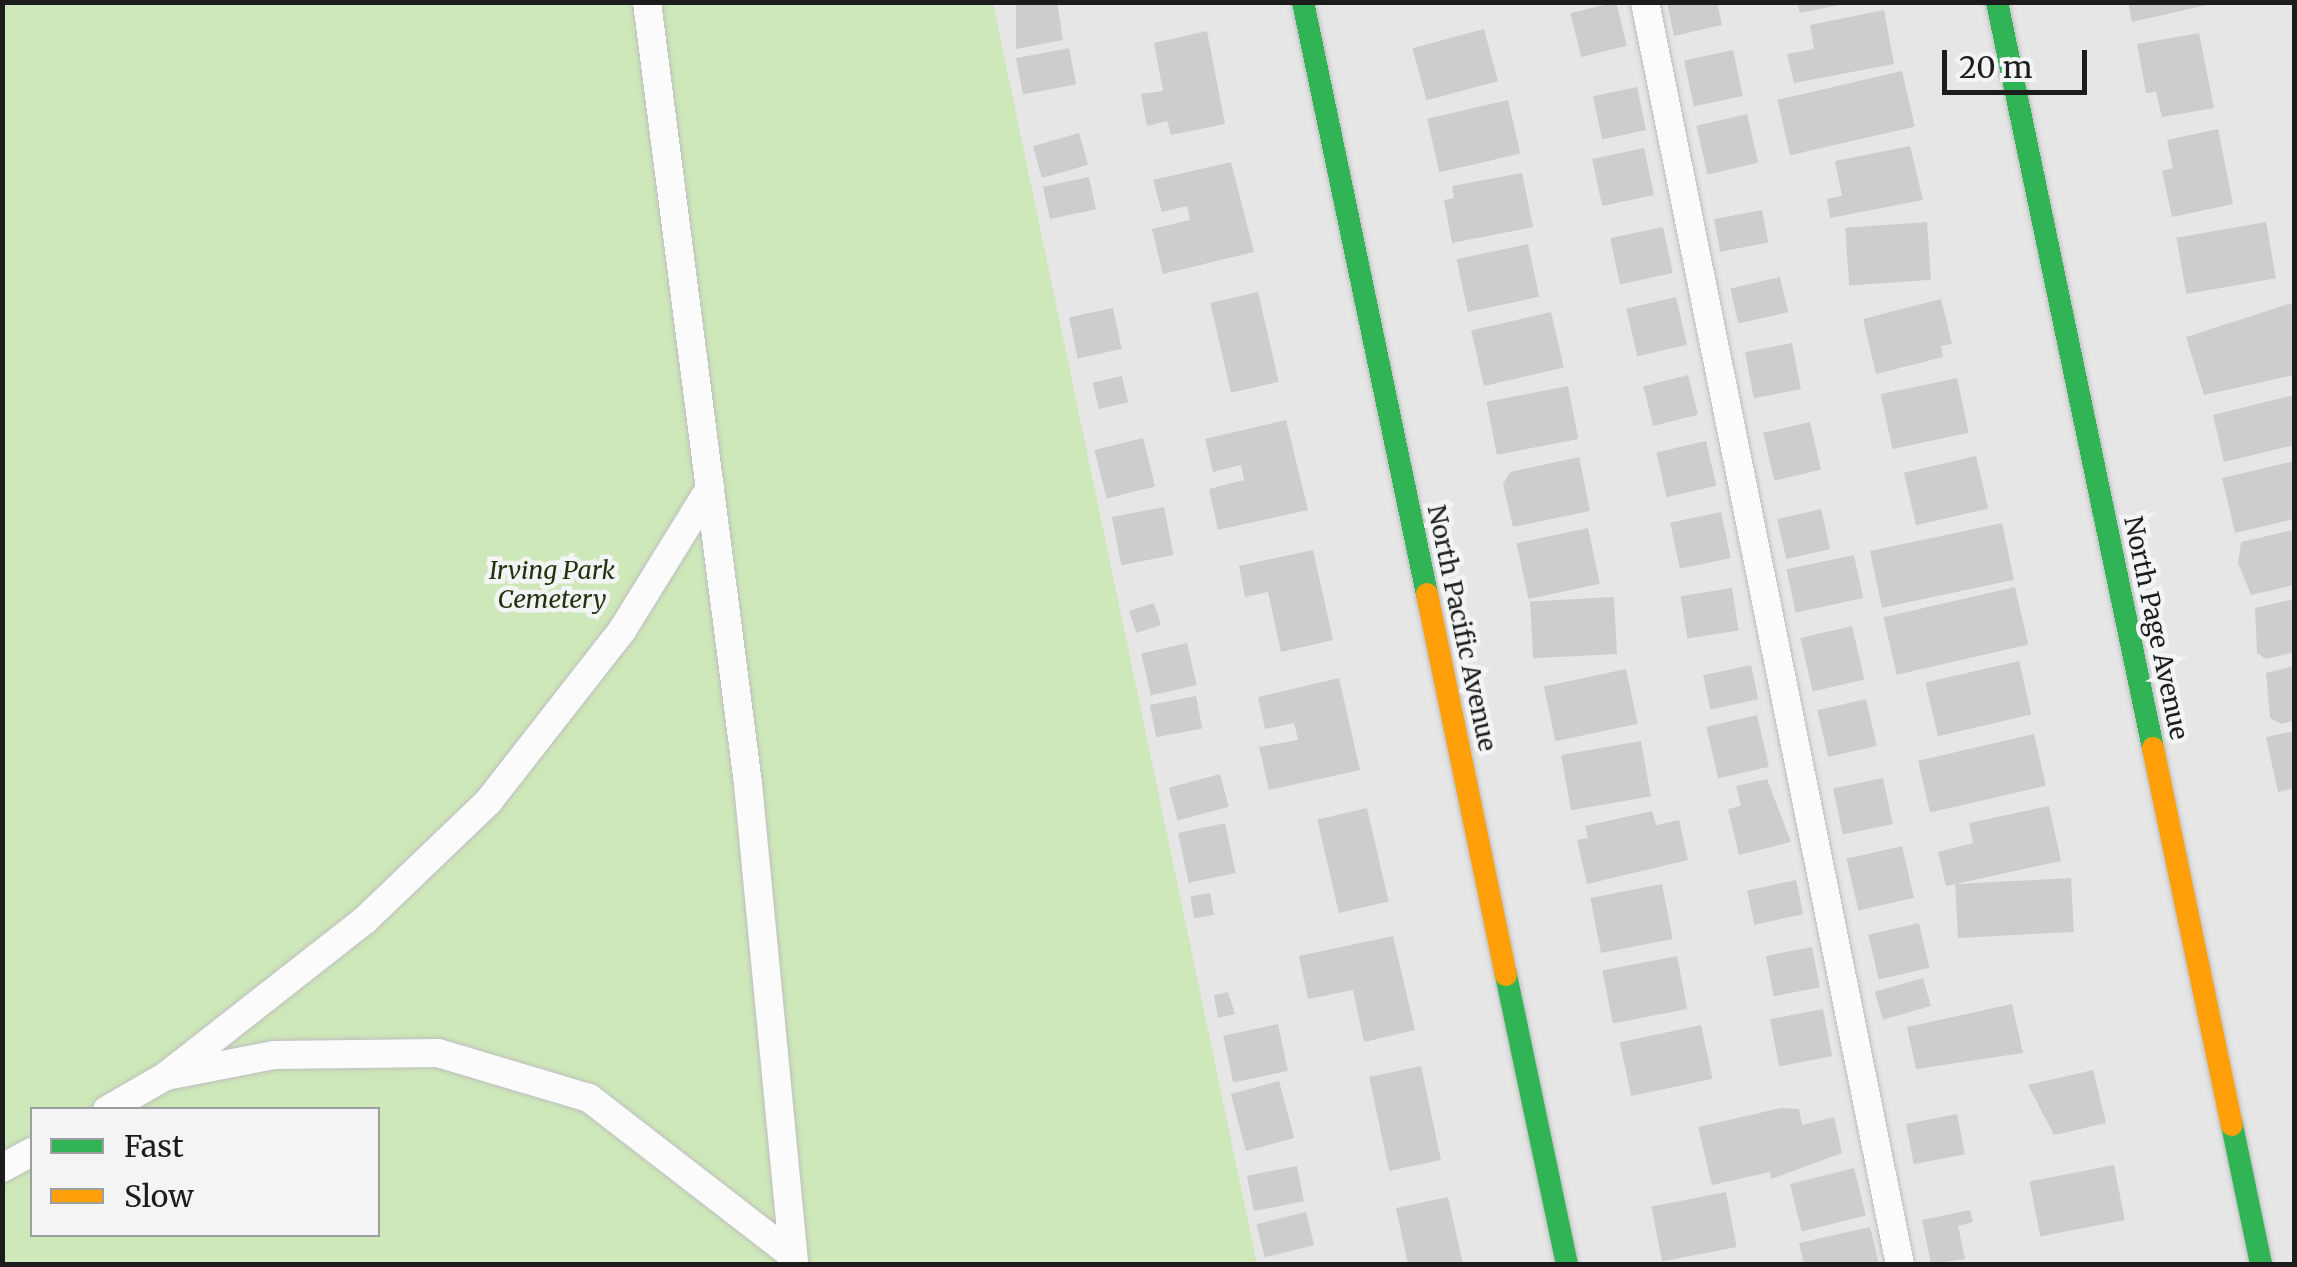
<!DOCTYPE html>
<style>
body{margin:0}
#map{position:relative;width:2297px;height:1267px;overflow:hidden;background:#e6e6e7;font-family:Merriweather,serif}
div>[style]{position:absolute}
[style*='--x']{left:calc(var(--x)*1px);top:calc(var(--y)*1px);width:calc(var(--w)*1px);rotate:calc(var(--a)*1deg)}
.green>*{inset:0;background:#cee8b9}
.building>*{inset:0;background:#cdcdcd;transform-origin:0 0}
.roads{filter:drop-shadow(0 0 2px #bebebe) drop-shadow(0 0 2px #bebebe)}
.lane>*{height:28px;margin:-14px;padding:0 14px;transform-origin:14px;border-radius:14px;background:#fbfbfb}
.fast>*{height:22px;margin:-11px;padding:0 11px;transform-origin:11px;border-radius:11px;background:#30b455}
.slow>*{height:22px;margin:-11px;padding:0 11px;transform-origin:11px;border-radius:11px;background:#ff9f0a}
span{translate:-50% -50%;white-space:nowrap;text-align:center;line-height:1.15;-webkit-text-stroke:9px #f3f4f5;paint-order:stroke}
.park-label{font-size:25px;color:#1f320e;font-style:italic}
.street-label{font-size:25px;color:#1c1c1c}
.frame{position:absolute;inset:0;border:5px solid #1c1c1c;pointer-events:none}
.legend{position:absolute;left:30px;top:1107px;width:350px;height:130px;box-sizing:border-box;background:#f3f4f5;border:2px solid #9d9e9e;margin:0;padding:12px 18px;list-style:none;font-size:30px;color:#1c1c1c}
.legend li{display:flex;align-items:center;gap:20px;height:50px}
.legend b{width:50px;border:2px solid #9d9e9e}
.scale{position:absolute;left:1942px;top:50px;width:145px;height:45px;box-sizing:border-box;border:5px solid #1c1c1c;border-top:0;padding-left:12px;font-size:30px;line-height:35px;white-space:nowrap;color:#1c1c1c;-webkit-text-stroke:8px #f3f4f5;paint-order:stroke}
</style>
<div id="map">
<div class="green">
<div style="clip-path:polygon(evenodd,2px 3px,993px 3px,1257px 1264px,3px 1264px,2px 3px,32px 1110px,378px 1110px,378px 1234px,32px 1234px,32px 1110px)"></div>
</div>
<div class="building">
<div style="clip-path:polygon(1016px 2px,1057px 2px,1063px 40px,1016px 49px)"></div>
<div style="left:1616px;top:2px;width:45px;height:47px;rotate:76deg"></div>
<div style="clip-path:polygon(1667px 2px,1717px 2px,1722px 25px,1674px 36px)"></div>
<div style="clip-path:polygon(1797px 2px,1844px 2px,1844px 4px,1800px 13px)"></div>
<div style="clip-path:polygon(2128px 2px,2211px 2px,2211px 4px,2132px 22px)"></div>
<div style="clip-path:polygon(1884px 10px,1894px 64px,1794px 83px,1787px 54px,1814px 49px,1810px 25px)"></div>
<div style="left:1484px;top:29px;width:54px;height:74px;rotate:75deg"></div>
<div style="clip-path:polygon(1207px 31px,1225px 124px,1171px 135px,1167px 121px,1147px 126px,1141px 94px,1163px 91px,1154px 43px)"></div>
<div style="clip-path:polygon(2199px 33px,2214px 108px,2162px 117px,2156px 92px,2146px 93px,2137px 44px)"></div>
<div style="left:1069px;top:48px;width:37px;height:54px;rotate:79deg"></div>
<div style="left:1733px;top:50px;width:47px;height:50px;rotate:78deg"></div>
<div style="left:1902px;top:71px;width:57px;height:128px;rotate:77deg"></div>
<div style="left:1637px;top:87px;width:44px;height:45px;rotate:78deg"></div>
<div style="left:1508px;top:100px;width:55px;height:83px;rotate:77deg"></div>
<div style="left:1747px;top:114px;width:50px;height:52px;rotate:77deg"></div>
<div style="clip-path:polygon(2218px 129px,2233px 204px,2172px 217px,2162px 171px,2173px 168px,2167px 140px)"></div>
<div style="left:1079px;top:133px;width:33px;height:48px;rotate:74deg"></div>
<div style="clip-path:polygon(1910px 146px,1923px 200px,1830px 218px,1827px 199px,1842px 196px,1835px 161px)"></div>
<div style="left:1644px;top:148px;width:48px;height:53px;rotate:78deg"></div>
<div style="clip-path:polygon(1231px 162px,1254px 252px,1163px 274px,1152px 229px,1190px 220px,1187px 206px,1162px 212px,1153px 180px)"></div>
<div style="clip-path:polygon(1522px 173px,1533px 227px,1452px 243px,1444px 200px,1454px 198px,1452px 186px)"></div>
<div style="left:1089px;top:177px;width:33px;height:47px;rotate:78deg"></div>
<div style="left:1762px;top:210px;width:33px;height:49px;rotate:79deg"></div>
<div style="left:1927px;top:222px;width:58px;height:82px;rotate:86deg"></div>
<div style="left:2266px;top:222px;width:57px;height:91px;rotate:80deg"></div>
<div style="left:1663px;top:227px;width:47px;height:54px;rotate:78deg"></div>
<div style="left:1528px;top:244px;width:54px;height:73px;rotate:78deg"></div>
<div style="left:1780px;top:277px;width:36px;height:51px;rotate:77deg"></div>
<div style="left:1258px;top:292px;width:92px;height:49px;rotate:77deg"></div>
<div style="left:1676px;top:297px;width:49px;height:51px;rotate:77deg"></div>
<div style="clip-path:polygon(1941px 299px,1952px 344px,1941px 346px,1943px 357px,1876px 374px,1863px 319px)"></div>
<div style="clip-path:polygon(2292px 303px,2294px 375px,2204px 395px,2186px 337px)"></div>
<div style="left:1113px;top:308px;width:42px;height:45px;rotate:78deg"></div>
<div style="left:1551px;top:312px;width:57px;height:82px;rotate:77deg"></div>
<div style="left:1792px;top:343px;width:47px;height:48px;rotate:79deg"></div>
<div style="left:1688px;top:375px;width:41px;height:46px;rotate:76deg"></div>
<div style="left:1122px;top:376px;width:27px;height:30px;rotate:77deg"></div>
<div style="left:1957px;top:378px;width:56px;height:78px;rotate:78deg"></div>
<div style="left:1568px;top:386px;width:54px;height:83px;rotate:79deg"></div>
<div style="clip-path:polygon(2294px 395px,2294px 445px,2224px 462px,2213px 415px)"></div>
<div style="clip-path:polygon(1286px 420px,1308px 510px,1218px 530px,1209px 489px,1244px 480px,1241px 465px,1213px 472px,1205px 439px)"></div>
<div style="left:1810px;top:422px;width:49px;height:48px;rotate:77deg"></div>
<div style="left:1143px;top:438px;width:50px;height:50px;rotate:76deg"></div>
<div style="left:1706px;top:441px;width:46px;height:51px;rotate:77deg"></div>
<div style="left:1976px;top:456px;width:54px;height:74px;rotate:77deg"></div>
<div style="clip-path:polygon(1579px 457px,1590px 511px,1513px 527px,1503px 484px,1510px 472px)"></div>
<div style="clip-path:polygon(2294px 461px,2294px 519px,2235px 533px,2222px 478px)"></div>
<div style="left:1164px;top:507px;width:49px;height:53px;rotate:79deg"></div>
<div style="left:1821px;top:509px;width:41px;height:45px;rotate:77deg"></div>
<div style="left:1721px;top:512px;width:47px;height:52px;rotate:78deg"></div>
<div style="left:2002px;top:523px;width:58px;height:135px;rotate:78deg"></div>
<div style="left:1588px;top:528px;width:57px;height:73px;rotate:78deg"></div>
<div style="clip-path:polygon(2294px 530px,2294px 585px,2251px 595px,2238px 563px,2241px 542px)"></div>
<div style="clip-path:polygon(1313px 550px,1333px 640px,1281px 652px,1268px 592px,1245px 597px,1239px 566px)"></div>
<div style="left:1854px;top:555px;width:44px;height:69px;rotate:78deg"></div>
<div style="left:2015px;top:587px;width:59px;height:135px;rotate:77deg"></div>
<div style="left:1732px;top:588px;width:43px;height:52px;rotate:81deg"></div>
<div style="left:1614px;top:597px;width:57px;height:84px;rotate:87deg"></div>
<div style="clip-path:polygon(2294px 599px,2294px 652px,2266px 659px,2257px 653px,2255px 608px)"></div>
<div style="left:1154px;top:603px;width:23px;height:26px;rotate:72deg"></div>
<div style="left:1852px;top:626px;width:55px;height:53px;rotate:77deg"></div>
<div style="left:1187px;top:643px;width:43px;height:47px;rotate:77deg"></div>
<div style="left:2019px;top:661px;width:55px;height:96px;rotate:77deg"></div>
<div style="left:1751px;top:665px;width:35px;height:49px;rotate:78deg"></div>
<div style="clip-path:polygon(2294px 666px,2294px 720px,2282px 724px,2270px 718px,2266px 673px)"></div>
<div style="left:1626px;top:669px;width:56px;height:84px;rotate:78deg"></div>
<div style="clip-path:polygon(1339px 678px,1360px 770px,1269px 790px,1259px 747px,1298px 740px,1294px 723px,1265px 729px,1258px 697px)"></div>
<div style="left:1196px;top:696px;width:33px;height:47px;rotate:79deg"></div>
<div style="left:1866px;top:699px;width:48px;height:50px;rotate:77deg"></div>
<div style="left:1757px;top:715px;width:53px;height:52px;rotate:77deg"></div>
<div style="clip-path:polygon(2294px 731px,2294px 788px,2278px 792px,2266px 737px)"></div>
<div style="left:2034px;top:734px;width:53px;height:119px;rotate:77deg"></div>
<div style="left:1641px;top:741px;width:56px;height:81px;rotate:80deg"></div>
<div style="left:1220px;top:774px;width:34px;height:53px;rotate:75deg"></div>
<div style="left:1883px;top:778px;width:47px;height:51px;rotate:78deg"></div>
<div style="clip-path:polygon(1767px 779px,1791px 842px,1739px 855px,1728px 809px,1741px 806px,1736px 786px)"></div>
<div style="clip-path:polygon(2049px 806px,2061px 861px,1946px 886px,1938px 852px,1973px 843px,1969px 823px)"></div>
<div style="left:1367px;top:808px;width:96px;height:51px;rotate:77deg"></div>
<div style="clip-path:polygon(1652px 811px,1656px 825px,1679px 820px,1688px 860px,1587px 884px,1577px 840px,1588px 838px,1585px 826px)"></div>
<div style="left:1225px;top:823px;width:51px;height:48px;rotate:78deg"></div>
<div style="left:1902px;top:846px;width:53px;height:57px;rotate:77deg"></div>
<div style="left:2071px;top:878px;width:54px;height:116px;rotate:87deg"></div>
<div style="left:1796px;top:880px;width:35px;height:50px;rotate:78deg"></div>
<div style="left:1662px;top:884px;width:56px;height:73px;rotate:79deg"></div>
<div style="left:1210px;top:893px;width:22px;height:20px;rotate:80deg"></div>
<div style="left:1919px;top:923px;width:46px;height:52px;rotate:77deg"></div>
<div style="clip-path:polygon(1393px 936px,1415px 1030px,1364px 1042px,1353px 990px,1308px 999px,1299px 956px)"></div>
<div style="left:1812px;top:947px;width:41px;height:47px;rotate:79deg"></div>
<div style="left:1677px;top:956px;width:54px;height:76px;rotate:79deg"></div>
<div style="left:1923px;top:978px;width:29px;height:50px;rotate:74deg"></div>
<div style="clip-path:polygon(1228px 992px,1235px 1014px,1218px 1018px,1214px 995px)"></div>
<div style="clip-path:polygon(2012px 1004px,2023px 1053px,1916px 1069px,1907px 1027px)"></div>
<div style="left:1823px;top:1009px;width:48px;height:54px;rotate:79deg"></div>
<div style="left:1278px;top:1024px;width:48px;height:56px;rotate:78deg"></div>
<div style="left:1701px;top:1025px;width:55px;height:83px;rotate:78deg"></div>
<div style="left:1421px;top:1066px;width:96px;height:53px;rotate:78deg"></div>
<div style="clip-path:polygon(2093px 1070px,2106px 1123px,2054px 1135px,2028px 1085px)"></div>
<div style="left:1279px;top:1081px;width:59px;height:50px;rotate:75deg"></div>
<div style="clip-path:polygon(1781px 1108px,1799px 1109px,1802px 1125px,1834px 1117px,1842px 1153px,1771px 1179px,1770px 1172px,1712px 1185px,1698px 1127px)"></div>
<div style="left:1957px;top:1114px;width:41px;height:52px;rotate:79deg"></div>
<div style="left:2114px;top:1165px;width:56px;height:86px;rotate:79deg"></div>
<div style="left:1297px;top:1166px;width:36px;height:51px;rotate:79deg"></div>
<div style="left:1854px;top:1168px;width:49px;height:66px;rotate:76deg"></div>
<div style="left:1726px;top:1192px;width:56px;height:76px;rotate:79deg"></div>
<div style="clip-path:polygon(1448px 1197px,1463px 1264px,1408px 1264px,1396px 1208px)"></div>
<div style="clip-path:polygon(1970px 1210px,1973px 1222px,1958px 1226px,1965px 1259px,1931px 1264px,1922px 1220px)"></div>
<div style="left:1306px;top:1212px;width:34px;height:51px;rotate:76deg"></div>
<div style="clip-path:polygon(1870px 1227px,1879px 1264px,1804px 1264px,1799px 1243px)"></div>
</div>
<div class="roads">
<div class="lane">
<div style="--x:647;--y:2;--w:788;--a:82.64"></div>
<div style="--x:748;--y:784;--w:482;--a:84.5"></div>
<div style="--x:1645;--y:2;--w:1288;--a:78.58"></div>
<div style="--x:166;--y:1076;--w:253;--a:-38.1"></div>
<div style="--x:365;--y:920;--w:170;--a:-43.8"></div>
<div style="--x:488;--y:802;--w:219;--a:-52"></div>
<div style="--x:623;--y:629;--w:166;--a:-58.3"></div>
<div style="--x:107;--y:1110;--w:68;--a:-30"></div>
<div style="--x:166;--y:1076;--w:110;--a:-11"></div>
<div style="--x:274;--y:1055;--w:164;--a:-0.7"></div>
<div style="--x:438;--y:1053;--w:158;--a:16.6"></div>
<div style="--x:589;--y:1098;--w:257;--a:37.7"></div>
<div style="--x:2;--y:1168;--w:34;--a:-28"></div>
</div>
<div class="fast">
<div style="--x:1303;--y:2;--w:605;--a:78.17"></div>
<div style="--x:1997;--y:2;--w:762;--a:78.19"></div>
<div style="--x:1506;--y:975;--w:295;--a:78.1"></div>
<div style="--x:2232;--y:1125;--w:142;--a:78.2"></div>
</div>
<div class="slow">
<div style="--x:1427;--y:594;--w:389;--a:78.3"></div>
<div style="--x:2153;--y:748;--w:385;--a:78.2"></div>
</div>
</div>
<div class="park-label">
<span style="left:552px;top:585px">Irving Park<br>Cemetery</span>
</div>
<div class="street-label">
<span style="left:1462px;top:628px;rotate:78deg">North Pacific Avenue</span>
<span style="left:2156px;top:628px;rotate:78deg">North Page Avenue</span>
</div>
<div class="frame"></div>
<ul class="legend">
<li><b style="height:12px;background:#30b455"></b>Fast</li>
<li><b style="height:12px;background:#ff9f0a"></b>Slow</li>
</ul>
<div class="scale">20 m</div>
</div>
